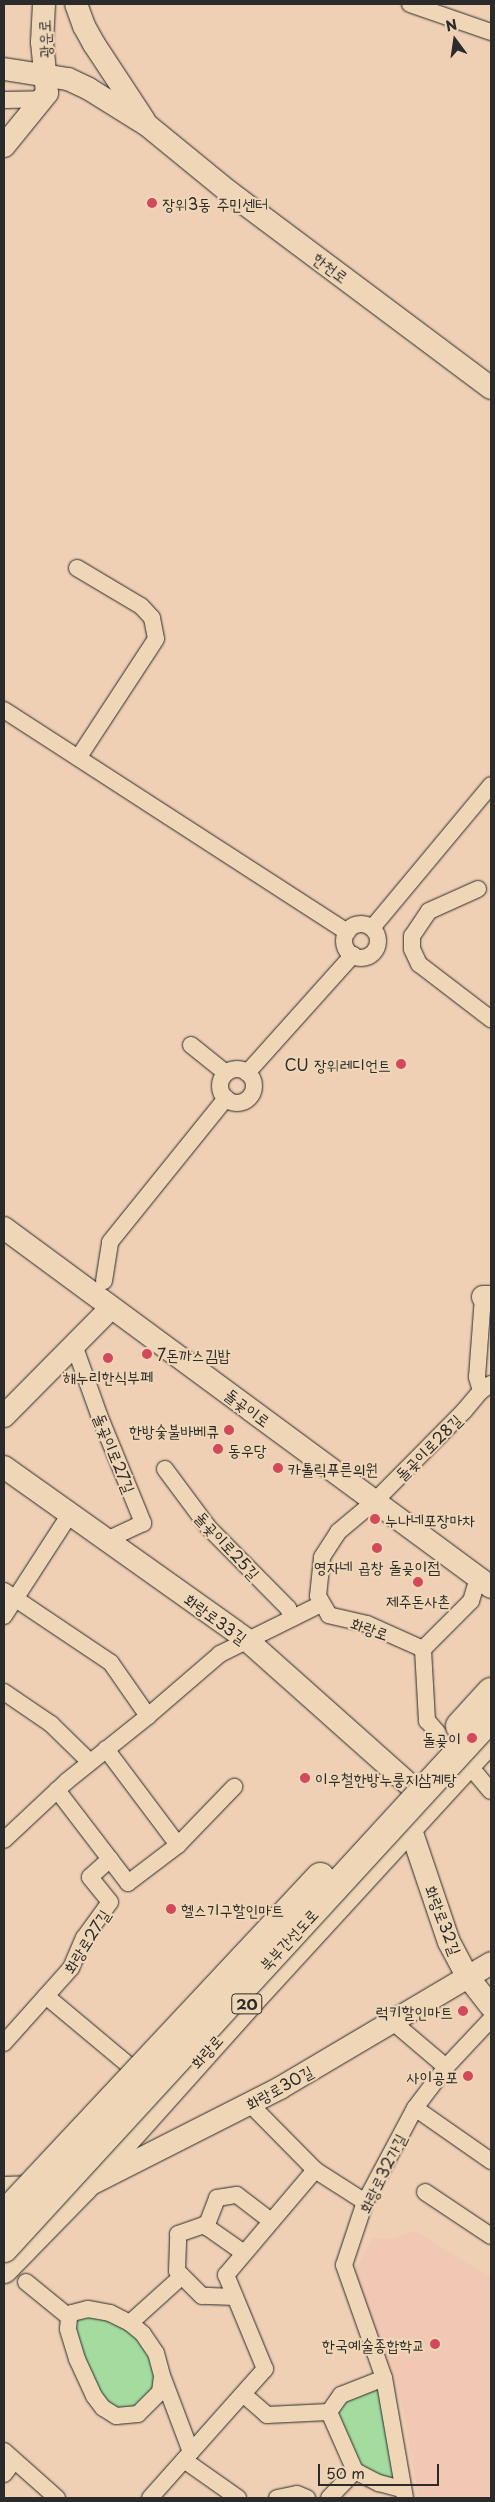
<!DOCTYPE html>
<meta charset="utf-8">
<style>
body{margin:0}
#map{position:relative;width:495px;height:2502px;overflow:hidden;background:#efd0b5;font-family:"Playpen Sans","Poor Story",sans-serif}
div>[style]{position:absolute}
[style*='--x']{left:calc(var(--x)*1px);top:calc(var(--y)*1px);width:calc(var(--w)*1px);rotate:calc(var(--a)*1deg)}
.built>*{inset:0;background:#f0c8b4}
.green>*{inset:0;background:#a4db9f}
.roads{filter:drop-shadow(0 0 1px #2b2b2b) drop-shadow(0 0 1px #2b2b2b)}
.street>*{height:16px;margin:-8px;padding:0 8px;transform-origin:8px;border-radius:8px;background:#efd6b6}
.street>.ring{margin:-8px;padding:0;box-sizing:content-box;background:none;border:16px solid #efd6b6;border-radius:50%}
.secondary>*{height:22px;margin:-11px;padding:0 11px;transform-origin:11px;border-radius:11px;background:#efd6b6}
.primary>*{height:26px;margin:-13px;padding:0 13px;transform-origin:13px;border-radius:13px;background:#efd6b6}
.bridges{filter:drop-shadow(0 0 1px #2b2b2b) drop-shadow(0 0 1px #2b2b2b)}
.highway-bridge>*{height:28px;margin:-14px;padding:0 14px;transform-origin:14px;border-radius:14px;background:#efd6b6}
.dots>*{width:14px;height:14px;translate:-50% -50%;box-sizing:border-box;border:2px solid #efd6b6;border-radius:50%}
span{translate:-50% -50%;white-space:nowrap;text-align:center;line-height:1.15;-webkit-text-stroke:4px #efd6b6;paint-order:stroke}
.shield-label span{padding:1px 4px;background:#efd6b6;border:1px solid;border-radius:4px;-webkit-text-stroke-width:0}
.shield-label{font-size:15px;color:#2b2b2b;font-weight:700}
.street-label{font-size:16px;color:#2b2b2b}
.poi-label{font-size:16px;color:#2b2b2b}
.left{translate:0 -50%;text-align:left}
.right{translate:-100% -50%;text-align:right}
.frame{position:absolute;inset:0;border:5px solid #2b2b2b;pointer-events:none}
.north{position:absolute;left:430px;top:15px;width:50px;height:50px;-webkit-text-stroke:4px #efd6b6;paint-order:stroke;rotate:346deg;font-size:14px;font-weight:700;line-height:20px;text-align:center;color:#2b2b2b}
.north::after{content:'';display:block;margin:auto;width:18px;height:22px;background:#2b2b2b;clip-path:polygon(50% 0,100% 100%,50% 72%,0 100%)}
.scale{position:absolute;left:318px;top:2464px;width:121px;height:22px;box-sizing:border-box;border:2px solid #2b2b2b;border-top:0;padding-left:6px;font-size:15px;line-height:18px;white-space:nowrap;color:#2b2b2b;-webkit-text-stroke:4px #efd6b6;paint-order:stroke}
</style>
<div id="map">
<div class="built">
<div style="clip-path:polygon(416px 2231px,491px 2278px,491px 2498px,419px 2498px,403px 2409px,354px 2271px,373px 2238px,392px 2239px)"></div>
</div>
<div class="green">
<div style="clip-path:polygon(88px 2309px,148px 2341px,161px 2385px,144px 2409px,116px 2416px,88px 2380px,72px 2313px)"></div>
<div style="clip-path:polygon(384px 2378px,402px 2489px,355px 2471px,329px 2412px,341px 2395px)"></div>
</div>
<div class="roads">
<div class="street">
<div style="--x:410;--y:4;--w:86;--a:19.1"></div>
<div style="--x:4;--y:100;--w:39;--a:-1"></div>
<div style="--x:77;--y:568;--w:74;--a:30.7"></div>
<div style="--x:141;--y:606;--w:16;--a:47"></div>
<div style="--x:152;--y:618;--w:21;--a:79"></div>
<div style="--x:156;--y:639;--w:142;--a:123.2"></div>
<div style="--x:4;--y:710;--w:409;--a:32.9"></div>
<div style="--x:478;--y:889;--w:54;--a:155.8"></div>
<div style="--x:429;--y:911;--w:30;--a:124"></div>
<div style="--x:412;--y:936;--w:13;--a:90"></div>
<div style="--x:412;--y:949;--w:17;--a:65"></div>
<div style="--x:419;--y:964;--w:91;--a:37.4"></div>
<div class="ring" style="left:344px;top:924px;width:18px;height:18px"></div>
<div style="--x:372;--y:928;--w:186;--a:-50.2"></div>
<div style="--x:191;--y:1045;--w:45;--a:38.7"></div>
<div class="ring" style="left:220px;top:1069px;width:18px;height:18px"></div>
<div style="--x:247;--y:1073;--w:159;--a:-48.1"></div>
<div style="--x:104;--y:1281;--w:39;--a:-81"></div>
<div style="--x:110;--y:1242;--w:185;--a:-51.1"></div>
<div style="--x:74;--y:1345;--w:74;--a:70.3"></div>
<div style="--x:99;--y:1415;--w:117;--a:67.8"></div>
<div style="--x:143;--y:1523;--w:40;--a:155"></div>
<div style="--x:481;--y:1391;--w:15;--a:-106"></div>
<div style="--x:477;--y:1377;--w:80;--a:-85.7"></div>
<div style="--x:165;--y:1469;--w:72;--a:53.4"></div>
<div style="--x:208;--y:1527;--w:114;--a:45.4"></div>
<div style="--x:288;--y:1608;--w:11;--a:68"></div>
<div style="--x:4;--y:1591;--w:129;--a:33.9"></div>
<div style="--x:111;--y:1663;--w:65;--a:55.1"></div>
<div style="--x:4;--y:1616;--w:121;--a:-57.1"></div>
<div style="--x:423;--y:1649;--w:61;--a:-155.9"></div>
<div style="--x:367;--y:1624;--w:39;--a:-167"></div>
<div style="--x:329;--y:1615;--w:22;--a:-120"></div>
<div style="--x:318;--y:1596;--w:39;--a:-84"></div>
<div style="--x:322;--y:1557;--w:30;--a:-57"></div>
<div style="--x:338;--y:1532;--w:48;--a:-40"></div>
<div style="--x:375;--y:1501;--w:127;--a:-45.3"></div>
<div style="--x:464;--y:1411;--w:26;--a:-50"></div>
<div style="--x:481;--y:1391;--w:12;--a:-35"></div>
<div style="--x:4;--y:1692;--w:57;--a:34.2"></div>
<div style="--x:51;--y:1724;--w:54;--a:44.3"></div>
<div style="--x:450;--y:1747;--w:35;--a:-131"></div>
<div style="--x:427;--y:1721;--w:72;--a:-93.2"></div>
<div style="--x:423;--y:1649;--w:68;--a:-45"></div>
<div style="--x:471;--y:1601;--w:24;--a:-73"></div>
<div style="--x:106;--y:1749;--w:120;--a:53.1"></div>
<div style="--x:468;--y:1764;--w:35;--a:50"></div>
<div style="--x:57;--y:1790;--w:117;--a:52.6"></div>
<div style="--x:128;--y:1883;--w:63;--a:-37.2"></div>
<div style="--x:178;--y:1845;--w:81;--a:-46"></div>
<div style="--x:4;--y:1840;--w:86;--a:-43.1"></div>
<div style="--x:67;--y:1781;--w:104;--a:-38.7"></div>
<div style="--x:148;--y:1716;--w:95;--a:-40.7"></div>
<div style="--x:220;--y:1654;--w:113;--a:-26.3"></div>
<div style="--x:46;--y:1996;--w:128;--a:39.9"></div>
<div style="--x:393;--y:2022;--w:70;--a:40.3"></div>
<div style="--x:4;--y:2043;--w:101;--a:-48.2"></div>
<div style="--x:71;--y:1968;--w:33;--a:-67"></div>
<div style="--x:84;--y:1938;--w:44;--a:-54.2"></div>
<div style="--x:110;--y:1902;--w:32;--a:-129"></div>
<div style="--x:90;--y:1877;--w:27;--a:-42"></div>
<div style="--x:250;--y:2104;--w:93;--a:45.4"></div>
<div style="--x:315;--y:2170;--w:59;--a:32.6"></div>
<div style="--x:415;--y:2108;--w:93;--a:34.9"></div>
<div style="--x:4;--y:2185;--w:30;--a:-2"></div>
<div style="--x:425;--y:2192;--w:79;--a:33.7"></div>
<div style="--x:206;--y:2227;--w:31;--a:-69"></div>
<div style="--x:217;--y:2198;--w:20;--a:-9"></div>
<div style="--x:237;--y:2195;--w:43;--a:37.4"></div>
<div style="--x:26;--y:2282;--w:55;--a:39.1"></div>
<div style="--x:69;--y:2317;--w:5;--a:-53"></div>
<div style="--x:72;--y:2313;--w:16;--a:-14"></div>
<div style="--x:88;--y:2309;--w:22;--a:10"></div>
<div style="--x:110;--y:2313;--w:22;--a:27"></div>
<div style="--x:130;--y:2323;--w:17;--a:40"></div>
<div style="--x:143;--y:2334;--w:23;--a:56"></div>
<div style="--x:156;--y:2353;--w:24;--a:75"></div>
<div style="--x:162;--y:2376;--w:16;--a:97"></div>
<div style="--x:160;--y:2392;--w:31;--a:135"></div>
<div style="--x:138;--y:2414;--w:22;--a:175"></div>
<div style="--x:116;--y:2416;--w:15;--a:-148"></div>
<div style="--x:103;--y:2408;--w:15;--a:-127"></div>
<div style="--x:94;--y:2396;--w:41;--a:-114.7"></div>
<div style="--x:77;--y:2359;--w:31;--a:-107"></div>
<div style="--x:68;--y:2329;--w:12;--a:-85"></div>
<div style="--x:235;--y:2297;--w:33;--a:-178"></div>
<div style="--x:202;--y:2296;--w:35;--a:-135"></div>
<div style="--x:177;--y:2271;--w:37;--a:-88"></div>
<div style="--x:178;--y:2234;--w:28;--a:-19"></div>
<div style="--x:204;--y:2225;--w:49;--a:35"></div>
<div style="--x:130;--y:2323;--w:70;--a:-42.1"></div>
<div style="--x:163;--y:2378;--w:79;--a:69.3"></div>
<div style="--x:243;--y:2394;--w:32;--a:41"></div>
<div style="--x:267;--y:2415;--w:62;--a:-2.8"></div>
<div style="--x:329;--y:2412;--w:64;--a:66.2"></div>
<div style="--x:355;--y:2471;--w:37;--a:134"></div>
<div style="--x:329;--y:2412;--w:21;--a:-55"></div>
<div style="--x:341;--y:2395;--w:46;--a:-21.6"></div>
<div style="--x:4;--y:2451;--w:71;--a:41.6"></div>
<div style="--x:184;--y:2460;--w:66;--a:35.1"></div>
<div style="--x:355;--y:2471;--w:27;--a:27"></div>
<div style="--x:379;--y:2483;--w:24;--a:15"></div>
<div style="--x:4;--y:2474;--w:16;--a:-52"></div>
<div style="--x:150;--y:2498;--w:173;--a:-48.3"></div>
<div style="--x:265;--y:2369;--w:102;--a:-112.5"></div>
<div style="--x:226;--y:2275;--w:138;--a:-49.7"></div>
<div style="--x:277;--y:2498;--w:20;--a:-11"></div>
<div style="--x:297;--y:2494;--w:11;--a:22"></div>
<div style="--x:405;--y:2498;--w:122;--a:-99.9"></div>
<div style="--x:384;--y:2378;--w:120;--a:-109.5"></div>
<div style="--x:344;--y:2265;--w:66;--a:-71.6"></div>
<div style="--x:365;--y:2202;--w:106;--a:-62"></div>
<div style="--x:415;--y:2108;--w:51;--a:-52.9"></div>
<div style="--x:446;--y:2067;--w:66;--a:-46.8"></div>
</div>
<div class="secondary">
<div style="--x:76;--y:4;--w:23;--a:70"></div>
<div style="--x:84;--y:26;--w:21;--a:61"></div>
<div style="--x:94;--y:44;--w:91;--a:56.7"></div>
<div style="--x:4;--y:69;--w:65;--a:8.9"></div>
<div style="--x:68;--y:79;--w:23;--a:25"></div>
<div style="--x:89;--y:89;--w:68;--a:31.8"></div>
<div style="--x:147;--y:125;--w:106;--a:39.3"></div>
<div style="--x:229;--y:192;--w:327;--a:36.8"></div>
<div style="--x:4;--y:146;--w:68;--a:-50.9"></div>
<div style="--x:47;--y:93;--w:51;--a:-95.6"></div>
<div style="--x:42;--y:42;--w:38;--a:-87"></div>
<div style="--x:4;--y:1228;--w:605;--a:36.4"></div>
<div style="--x:483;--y:1297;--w:8;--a:0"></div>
<div style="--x:4;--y:1416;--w:152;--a:-45.3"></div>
<div style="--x:4;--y:1467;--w:298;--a:35.4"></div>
<div style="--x:247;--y:1640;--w:222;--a:41.7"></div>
<div style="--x:410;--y:1827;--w:121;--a:71.3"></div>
<div style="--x:449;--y:1942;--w:40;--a:62"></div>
<div style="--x:468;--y:1977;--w:37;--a:52"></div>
<div style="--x:89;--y:2185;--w:214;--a:-26.9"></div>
<div style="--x:280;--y:2088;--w:245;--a:-30.6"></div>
</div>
<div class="primary">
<div style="--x:4;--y:2270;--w:115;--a:-45.7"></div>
<div style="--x:84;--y:2188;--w:251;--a:-48.2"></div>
<div style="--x:251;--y:2001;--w:355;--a:-47.5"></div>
</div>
</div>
<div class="bridges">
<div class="highway-bridge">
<div style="--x:460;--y:1726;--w:46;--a:-47.6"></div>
<div style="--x:4;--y:2215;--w:463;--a:-46.9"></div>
<div style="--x:4;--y:2248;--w:721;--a:-47.47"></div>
</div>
</div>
<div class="dots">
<div style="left:152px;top:203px;background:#d1495b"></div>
<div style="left:401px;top:1064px;background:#d1495b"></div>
<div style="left:147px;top:1354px;background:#d1495b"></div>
<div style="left:108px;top:1358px;background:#d1495b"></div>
<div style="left:229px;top:1430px;background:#d1495b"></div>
<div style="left:218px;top:1449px;background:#d1495b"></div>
<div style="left:278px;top:1468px;background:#d1495b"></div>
<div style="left:375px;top:1519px;background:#d1495b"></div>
<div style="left:377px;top:1548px;background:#d1495b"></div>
<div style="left:418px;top:1582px;background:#d1495b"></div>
<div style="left:472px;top:1738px;background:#d1495b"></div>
<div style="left:305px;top:1778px;background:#d1495b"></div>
<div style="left:171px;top:1909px;background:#d1495b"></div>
<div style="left:463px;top:2011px;background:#d1495b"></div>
<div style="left:468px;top:2076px;background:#d1495b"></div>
<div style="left:435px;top:2344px;background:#d1495b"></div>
</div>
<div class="shield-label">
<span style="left:247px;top:2004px">20</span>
</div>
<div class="street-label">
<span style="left:44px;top:39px;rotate:-92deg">광운로</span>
<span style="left:331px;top:267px;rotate:37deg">한천로</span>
<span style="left:248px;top:1407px;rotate:37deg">돌곶이로</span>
<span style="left:428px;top:1447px;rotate:-45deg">돌곶이로28길</span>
<span style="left:115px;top:1453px;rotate:68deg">돌곶이로27길</span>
<span style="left:228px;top:1545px;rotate:47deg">돌곶이로25길</span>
<span style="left:216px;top:1618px;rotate:36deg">화랑로33길</span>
<span style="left:370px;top:1628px;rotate:19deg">화랑로</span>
<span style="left:444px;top:1920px;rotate:69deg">화랑로32길</span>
<span style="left:288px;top:1939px;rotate:-47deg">북부간선도로</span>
<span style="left:86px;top:1941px;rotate:-58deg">화랑로27길</span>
<span style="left:206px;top:2051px;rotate:-48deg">화랑로</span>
<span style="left:279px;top:2087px;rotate:-29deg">화랑로30길</span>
<span style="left:382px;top:2173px;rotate:-64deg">화랑로32가길</span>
</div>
<div class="poi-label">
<span class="left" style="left:162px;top:203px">장위3동 주민센터</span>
<span class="right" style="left:391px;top:1064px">CU 장위레디언트</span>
<span class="left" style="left:157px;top:1354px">7돈까스김밥</span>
<span style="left:108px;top:1376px">해누리한식부페</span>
<span class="right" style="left:219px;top:1430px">한방숯불바베큐</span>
<span class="left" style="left:228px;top:1449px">동우당</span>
<span class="left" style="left:288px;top:1468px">카톨릭푸른의원</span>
<span class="left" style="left:385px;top:1519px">누나네포장마차</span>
<span style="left:377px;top:1566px">영자네 곱창 돌곶이점</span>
<span style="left:418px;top:1600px">제주돈사촌</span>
<span class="right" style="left:461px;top:1738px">돌곶이</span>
<span class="left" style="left:315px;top:1778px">이우철한방누룽지삼계탕</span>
<span class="left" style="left:181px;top:1909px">헬스기구할인마트</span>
<span class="right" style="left:453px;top:2011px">럭키할인마트</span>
<span class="right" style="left:458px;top:2076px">사이공포</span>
<span class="right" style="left:425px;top:2344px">한국예술종합학교</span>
</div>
<div class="frame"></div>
<div class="north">N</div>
<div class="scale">50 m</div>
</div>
